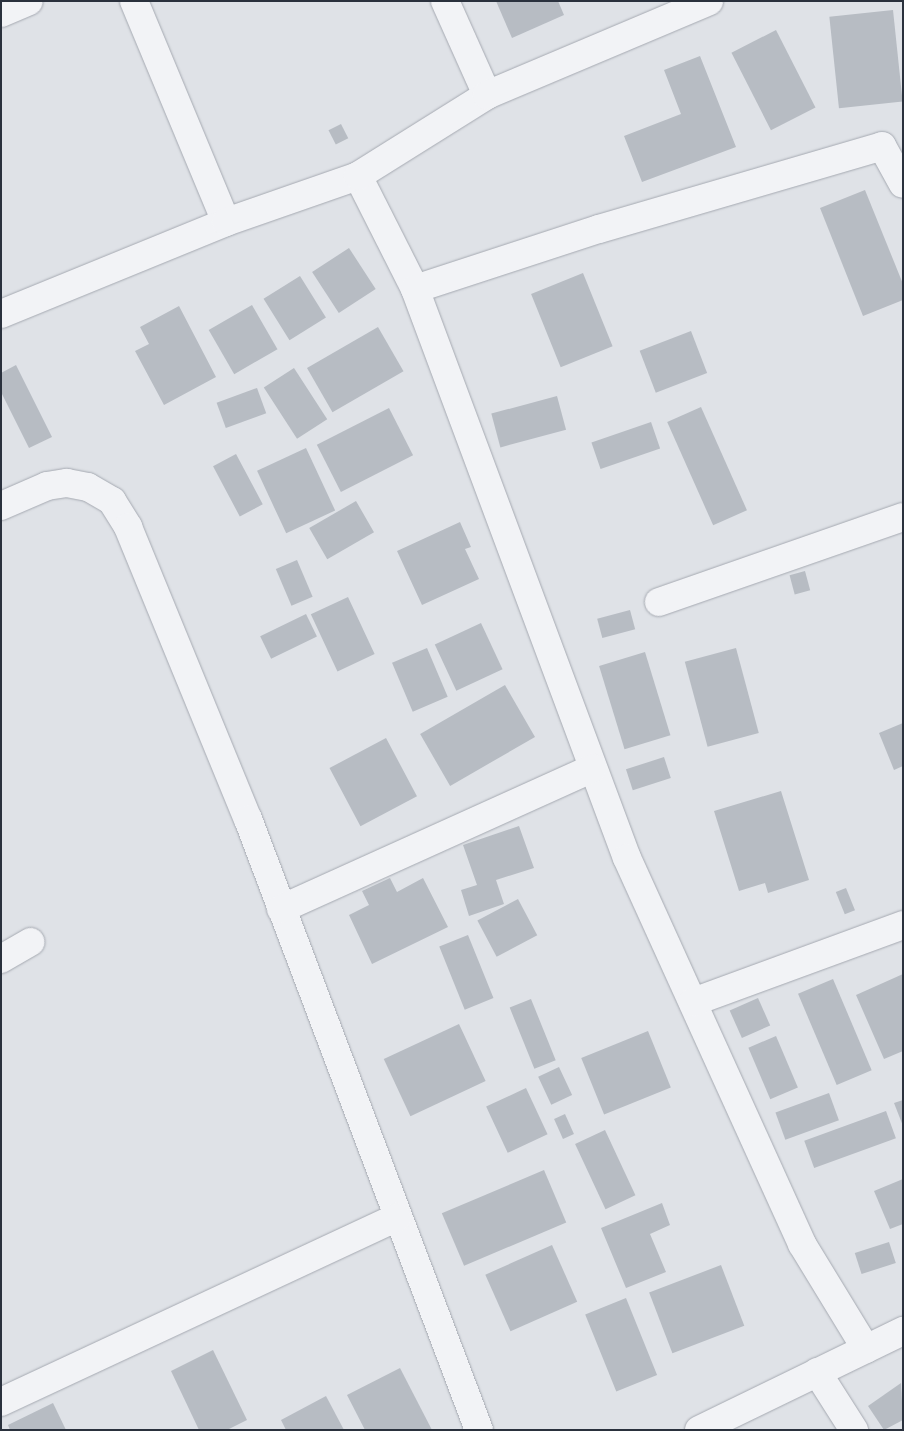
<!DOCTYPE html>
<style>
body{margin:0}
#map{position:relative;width:904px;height:1431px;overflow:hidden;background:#dfe2e7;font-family:"Sofia Sans Condensed",sans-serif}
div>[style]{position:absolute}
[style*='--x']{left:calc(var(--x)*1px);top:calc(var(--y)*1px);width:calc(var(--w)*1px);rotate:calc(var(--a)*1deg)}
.building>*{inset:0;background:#b7bcc3;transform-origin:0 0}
.roads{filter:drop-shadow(0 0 1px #a5a9b1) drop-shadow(0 0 1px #a5a9b1)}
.street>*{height:28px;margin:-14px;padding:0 14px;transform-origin:14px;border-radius:14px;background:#f2f3f6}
span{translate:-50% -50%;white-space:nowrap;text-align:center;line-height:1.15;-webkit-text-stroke:5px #eff1f5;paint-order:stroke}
.frame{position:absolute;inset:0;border:2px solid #2a313d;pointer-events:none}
</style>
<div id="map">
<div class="building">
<div style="clip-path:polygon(496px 1px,558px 1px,564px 15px,512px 38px)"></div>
<div style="left:893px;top:10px;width:92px;height:64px;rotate:84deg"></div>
<div style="left:776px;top:30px;width:87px;height:50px;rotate:63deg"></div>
<div style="clip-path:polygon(700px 56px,736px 147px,642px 182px,624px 136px,681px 114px,664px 70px)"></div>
<div style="left:341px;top:124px;width:16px;height:14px;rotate:63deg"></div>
<div style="clip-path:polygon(865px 190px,903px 284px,903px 300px,863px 316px,820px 208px)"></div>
<div style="left:349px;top:248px;width:49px;height:44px;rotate:57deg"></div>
<div style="left:583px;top:273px;width:79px;height:56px;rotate:68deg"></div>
<div style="left:300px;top:276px;width:49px;height:43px;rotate:58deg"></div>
<div style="left:252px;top:305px;width:51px;height:50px;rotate:60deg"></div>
<div style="clip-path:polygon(179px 306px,216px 377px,164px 405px,135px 351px,149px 344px,140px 327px)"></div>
<div style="left:378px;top:327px;width:51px;height:82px;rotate:60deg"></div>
<div style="left:691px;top:331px;width:45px;height:55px;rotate:69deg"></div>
<div style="clip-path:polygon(16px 365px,52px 437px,29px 448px,1px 392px,1px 373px)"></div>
<div style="left:294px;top:368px;width:61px;height:36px;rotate:57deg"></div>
<div style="left:257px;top:388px;width:27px;height:43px;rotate:70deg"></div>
<div style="left:557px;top:396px;width:35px;height:68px;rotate:75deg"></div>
<div style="left:701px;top:407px;width:113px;height:37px;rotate:66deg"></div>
<div style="left:389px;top:408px;width:53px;height:81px;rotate:63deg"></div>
<div style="left:651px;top:422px;width:28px;height:63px;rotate:71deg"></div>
<div style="left:306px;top:448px;width:69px;height:54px;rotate:65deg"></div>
<div style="left:236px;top:454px;width:57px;height:26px;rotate:62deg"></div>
<div style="left:356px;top:501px;width:36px;height:54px;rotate:60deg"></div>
<div style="clip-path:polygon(460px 522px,471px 547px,465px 549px,479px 579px,422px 605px,397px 551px)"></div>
<div style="left:297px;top:560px;width:40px;height:23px;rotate:67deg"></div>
<div style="left:805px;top:571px;width:20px;height:16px;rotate:75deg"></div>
<div style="left:348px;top:597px;width:63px;height:41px;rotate:65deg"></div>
<div style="left:630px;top:610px;width:20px;height:34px;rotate:75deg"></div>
<div style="left:306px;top:614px;width:25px;height:51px;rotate:64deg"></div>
<div style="left:481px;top:623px;width:51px;height:51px;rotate:65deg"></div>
<div style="left:427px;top:648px;width:53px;height:38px;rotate:67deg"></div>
<div style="left:736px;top:648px;width:88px;height:53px;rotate:75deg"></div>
<div style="left:645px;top:652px;width:87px;height:48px;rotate:73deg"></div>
<div style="left:505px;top:685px;width:60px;height:98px;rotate:60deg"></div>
<div style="clip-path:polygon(903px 723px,903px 766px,894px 770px,879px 733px)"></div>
<div style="left:386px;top:738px;width:66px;height:64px;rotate:62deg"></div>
<div style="left:664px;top:757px;width:22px;height:40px;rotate:72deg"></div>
<div style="clip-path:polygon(781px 791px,809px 880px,768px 893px,765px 883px,739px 891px,714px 811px)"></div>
<div style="clip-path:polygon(519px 826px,534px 868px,496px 880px,504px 904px,469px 916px,461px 890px,477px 885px,463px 845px)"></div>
<div style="clip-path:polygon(390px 878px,397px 892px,423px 878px,448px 927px,372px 964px,349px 915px,369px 905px,362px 891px)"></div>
<div style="left:846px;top:888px;width:24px;height:11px;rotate:68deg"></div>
<div style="left:518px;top:899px;width:41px;height:46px;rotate:62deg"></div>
<div style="left:468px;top:935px;width:68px;height:31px;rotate:68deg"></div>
<div style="clip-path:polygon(903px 974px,903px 1051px,884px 1059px,856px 995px)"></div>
<div style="left:833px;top:979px;width:99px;height:38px;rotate:67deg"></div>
<div style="left:758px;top:998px;width:30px;height:31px;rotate:66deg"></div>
<div style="left:531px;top:999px;width:66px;height:23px;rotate:68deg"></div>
<div style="left:459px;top:1024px;width:63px;height:83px;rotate:65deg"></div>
<div style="left:648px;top:1031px;width:61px;height:72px;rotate:68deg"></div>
<div style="left:776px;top:1036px;width:56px;height:30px;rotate:67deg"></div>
<div style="left:559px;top:1067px;width:31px;height:23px;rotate:65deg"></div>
<div style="left:526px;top:1088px;width:51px;height:44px;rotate:65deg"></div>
<div style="left:829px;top:1093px;width:29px;height:57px;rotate:70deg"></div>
<div style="clip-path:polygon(903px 1100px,903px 1126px,894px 1103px)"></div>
<div style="left:886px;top:1111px;width:29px;height:87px;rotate:70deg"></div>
<div style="left:565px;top:1114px;width:22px;height:12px;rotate:66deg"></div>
<div style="left:605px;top:1130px;width:72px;height:33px;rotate:65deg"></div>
<div style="left:544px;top:1170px;width:57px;height:111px;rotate:67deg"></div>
<div style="clip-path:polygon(903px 1179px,903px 1224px,890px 1229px,874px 1191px)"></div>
<div style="clip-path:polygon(662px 1203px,670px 1225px,650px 1234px,666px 1272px,626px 1288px,601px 1228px)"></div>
<div style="left:889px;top:1242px;width:22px;height:36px;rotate:72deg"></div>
<div style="left:552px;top:1245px;width:62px;height:73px;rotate:66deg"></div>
<div style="left:721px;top:1265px;width:65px;height:77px;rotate:69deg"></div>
<div style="left:626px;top:1298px;width:83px;height:44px;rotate:68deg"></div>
<div style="clip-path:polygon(213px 1350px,247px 1420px,227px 1430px,199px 1430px,171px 1371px)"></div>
<div style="clip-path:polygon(400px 1368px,432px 1430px,365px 1430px,347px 1395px)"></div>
<div style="clip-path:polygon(901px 1383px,903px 1420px,884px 1430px,868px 1406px)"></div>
<div style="clip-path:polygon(326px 1396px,344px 1430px,286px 1430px,281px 1420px)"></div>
<div style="clip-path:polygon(53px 1403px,66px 1430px,10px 1430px,8px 1425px)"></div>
</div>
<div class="roads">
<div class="street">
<div style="--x:134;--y:1;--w:239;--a:67.4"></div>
<div style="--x:445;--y:1;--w:103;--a:65.9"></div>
<div style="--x:1;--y:13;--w:30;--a:-23"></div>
<div style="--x:358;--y:176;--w:127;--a:63.2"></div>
<div style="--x:415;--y:289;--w:607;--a:69.57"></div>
<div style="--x:627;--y:858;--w:424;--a:65.6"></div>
<div style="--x:802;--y:1244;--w:123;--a:58.6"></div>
<div style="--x:415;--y:289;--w:194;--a:-18.1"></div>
<div style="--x:599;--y:229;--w:295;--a:-16.3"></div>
<div style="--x:882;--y:146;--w:43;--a:61.1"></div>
<div style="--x:1;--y:314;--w:243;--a:-22.2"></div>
<div style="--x:226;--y:222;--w:140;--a:-19.2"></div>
<div style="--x:358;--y:176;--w:152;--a:-32.1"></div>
<div style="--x:487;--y:95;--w:241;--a:-22.9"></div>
<div style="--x:1;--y:506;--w:50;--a:-23.5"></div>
<div style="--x:47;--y:486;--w:20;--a:-9"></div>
<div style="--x:67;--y:483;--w:21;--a:11"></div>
<div style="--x:88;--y:487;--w:28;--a:30"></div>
<div style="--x:112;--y:501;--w:31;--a:58"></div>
<div style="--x:128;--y:527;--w:316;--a:67.7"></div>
<div style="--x:248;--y:819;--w:653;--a:69.29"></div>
<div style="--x:659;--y:602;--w:258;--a:-19.2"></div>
<div style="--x:281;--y:909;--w:342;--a:-24.3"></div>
<div style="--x:1;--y:959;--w:34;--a:-30"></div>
<div style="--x:693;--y:1002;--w:224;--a:-20.1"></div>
<div style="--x:817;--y:1372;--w:69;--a:57.5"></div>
<div style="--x:1;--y:1402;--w:437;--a:-25"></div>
<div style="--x:699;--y:1430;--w:227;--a:-25.9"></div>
</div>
</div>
<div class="frame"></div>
</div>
